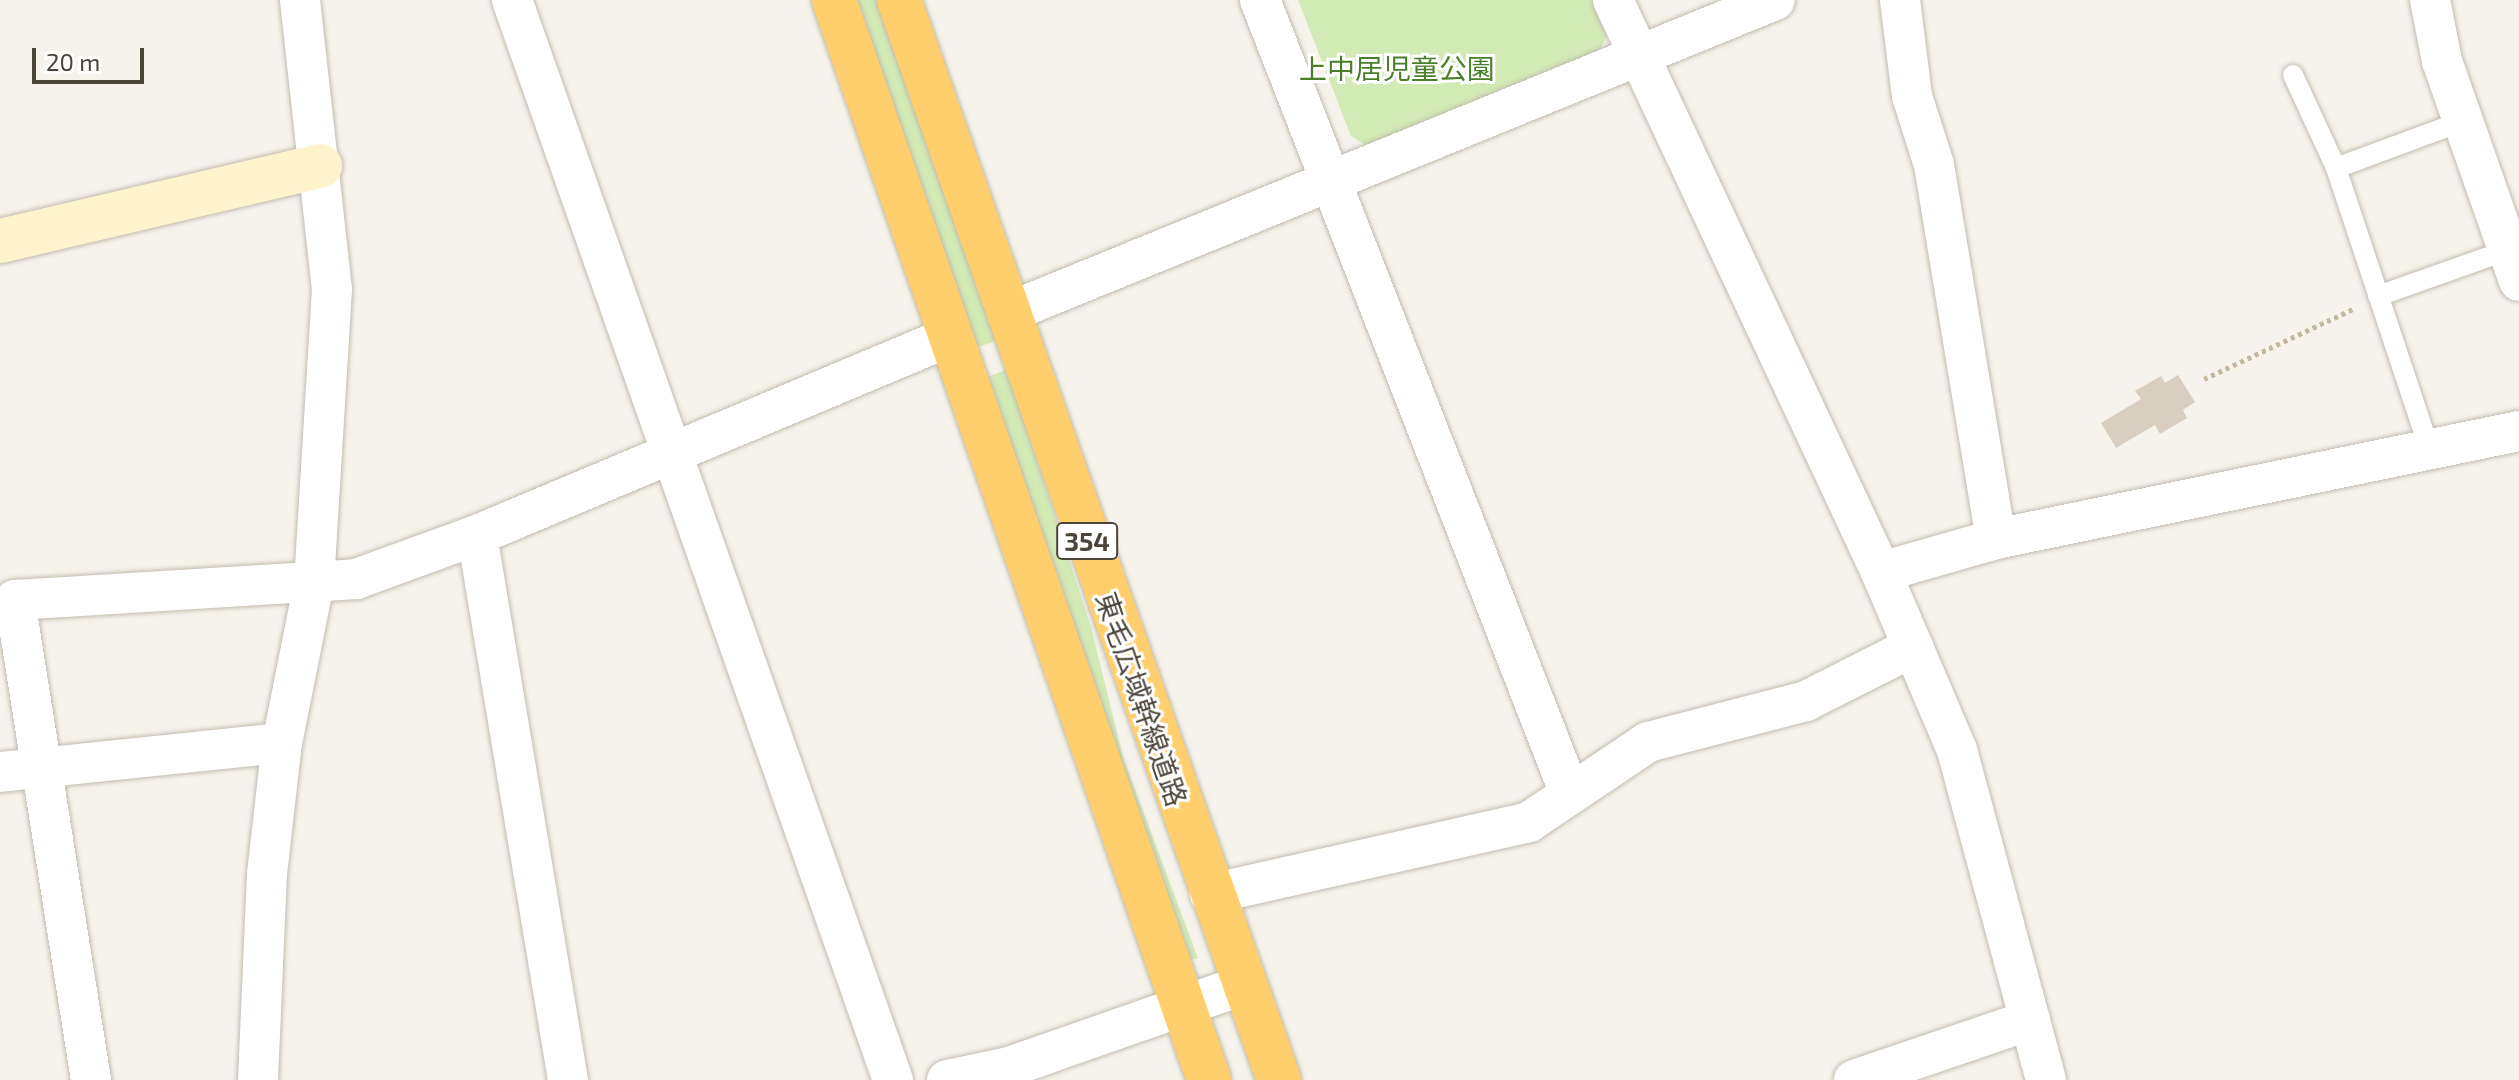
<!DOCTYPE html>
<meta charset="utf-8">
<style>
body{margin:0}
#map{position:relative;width:2519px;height:1080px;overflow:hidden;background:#f6f3ec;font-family:"Exo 2","Noto Sans JP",sans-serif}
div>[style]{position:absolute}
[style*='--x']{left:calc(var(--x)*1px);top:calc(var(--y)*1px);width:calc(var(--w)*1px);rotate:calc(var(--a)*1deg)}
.green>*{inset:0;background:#d2eab5}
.building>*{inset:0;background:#d8cfc1}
.path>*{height:5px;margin-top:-2.5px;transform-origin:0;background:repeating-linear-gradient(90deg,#c4b79f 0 4px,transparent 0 8px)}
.roads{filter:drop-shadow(0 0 2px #c2bbae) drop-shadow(0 0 2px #c2bbae)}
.lane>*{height:20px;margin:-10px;padding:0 10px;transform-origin:10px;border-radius:10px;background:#fff}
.street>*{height:40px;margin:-20px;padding:0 20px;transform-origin:20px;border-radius:20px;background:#fff}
.secondary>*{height:44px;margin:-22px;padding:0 22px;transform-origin:22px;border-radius:22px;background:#fff3cd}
.highway>*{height:44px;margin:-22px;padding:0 22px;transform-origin:22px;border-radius:22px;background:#ffcf6e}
span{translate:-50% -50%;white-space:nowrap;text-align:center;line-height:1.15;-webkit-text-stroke:6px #fff;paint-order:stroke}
.shield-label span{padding:2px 6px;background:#fff;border:2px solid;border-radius:6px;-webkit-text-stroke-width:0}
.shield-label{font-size:26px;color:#4b4439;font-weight:700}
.park-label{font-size:28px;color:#4a7f2a}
.street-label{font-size:28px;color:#4b4439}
.scale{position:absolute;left:32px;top:48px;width:112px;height:36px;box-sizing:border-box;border:4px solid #4b4439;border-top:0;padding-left:10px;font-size:24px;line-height:28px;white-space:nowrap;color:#4b4439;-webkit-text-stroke:6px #fff;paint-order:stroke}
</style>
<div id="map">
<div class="green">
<div style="clip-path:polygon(852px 0,879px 0,996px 341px,975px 348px)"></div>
<div style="clip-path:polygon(1298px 0,1591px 0,1607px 37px,1593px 60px,1375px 151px,1351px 136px)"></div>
<div style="clip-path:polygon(1007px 369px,1091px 627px,1123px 757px,1198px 958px,1191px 960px,986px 378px)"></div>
</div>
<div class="building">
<div style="clip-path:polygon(2178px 375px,2195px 402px,2183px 410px,2187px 418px,2160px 434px,2155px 425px,2116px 448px,2101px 423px,2141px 399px,2135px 391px,2161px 376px,2165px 383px)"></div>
</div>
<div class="path">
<div style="--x:2204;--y:379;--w:167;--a:-25.2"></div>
</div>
<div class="roads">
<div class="lane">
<div style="--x:2293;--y:75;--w:102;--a:65.2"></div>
<div style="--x:2336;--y:168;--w:297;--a:71.6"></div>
<div style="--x:2336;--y:168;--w:135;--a:-20.3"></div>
<div style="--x:2378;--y:296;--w:138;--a:-19.5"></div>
</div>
<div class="street">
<div style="--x:512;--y:0;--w:1145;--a:70.57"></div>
<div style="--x:1260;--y:0;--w:849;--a:68.66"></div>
<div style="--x:1613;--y:0;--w:632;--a:64.9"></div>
<div style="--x:1881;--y:572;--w:194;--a:66.9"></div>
<div style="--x:1957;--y:750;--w:342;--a:74.9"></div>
<div style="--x:1900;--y:0;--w:97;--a:82.9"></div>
<div style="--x:1912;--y:96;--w:72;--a:72.3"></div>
<div style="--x:1934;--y:165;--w:379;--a:80.6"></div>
<div style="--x:2430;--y:0;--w:62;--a:78.9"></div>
<div style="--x:2442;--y:61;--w:233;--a:70.7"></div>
<div style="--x:1007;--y:313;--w:829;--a:-22.17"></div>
<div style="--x:477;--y:535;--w:553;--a:80.52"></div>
<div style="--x:1881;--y:572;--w:120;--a:-16"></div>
<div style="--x:1996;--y:539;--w:534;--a:-11.67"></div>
<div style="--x:0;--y:772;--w:283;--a:-5.9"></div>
<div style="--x:1210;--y:894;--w:327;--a:-12.7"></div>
<div style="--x:1529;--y:822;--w:143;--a:-33.9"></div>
<div style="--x:1648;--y:742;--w:163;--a:-14.5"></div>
<div style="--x:1806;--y:701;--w:120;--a:-26.8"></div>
<div style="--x:91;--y:1080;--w:486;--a:-99"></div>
<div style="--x:15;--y:600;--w:342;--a:-3.5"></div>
<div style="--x:356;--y:579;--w:129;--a:-20"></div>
<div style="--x:477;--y:535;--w:514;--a:-22.77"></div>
<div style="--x:258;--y:1080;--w:206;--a:-87.5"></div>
<div style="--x:267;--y:874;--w:132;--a:-83.5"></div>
<div style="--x:282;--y:743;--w:163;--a:-78.7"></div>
<div style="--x:314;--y:583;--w:294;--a:-86.5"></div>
<div style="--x:332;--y:290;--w:292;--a:-96.3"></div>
<div style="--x:947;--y:1080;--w:63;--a:-11.8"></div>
<div style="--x:1009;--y:1067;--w:248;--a:-19.3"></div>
<div style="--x:1854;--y:1080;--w:186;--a:-18.8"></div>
</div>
<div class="secondary">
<div style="--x:0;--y:241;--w:329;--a:-13.2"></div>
</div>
<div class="highway">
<div style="--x:834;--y:0;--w:1143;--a:70.85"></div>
<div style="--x:899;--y:0;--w:1145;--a:70.62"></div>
</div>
</div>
<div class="shield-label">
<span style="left:1087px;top:541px">354</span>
</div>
<div class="park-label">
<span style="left:1397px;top:68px">上中居児童公園</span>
</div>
<div class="street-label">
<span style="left:1142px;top:699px;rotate:71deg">東毛広域幹線道路</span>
</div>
<div class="scale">20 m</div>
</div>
